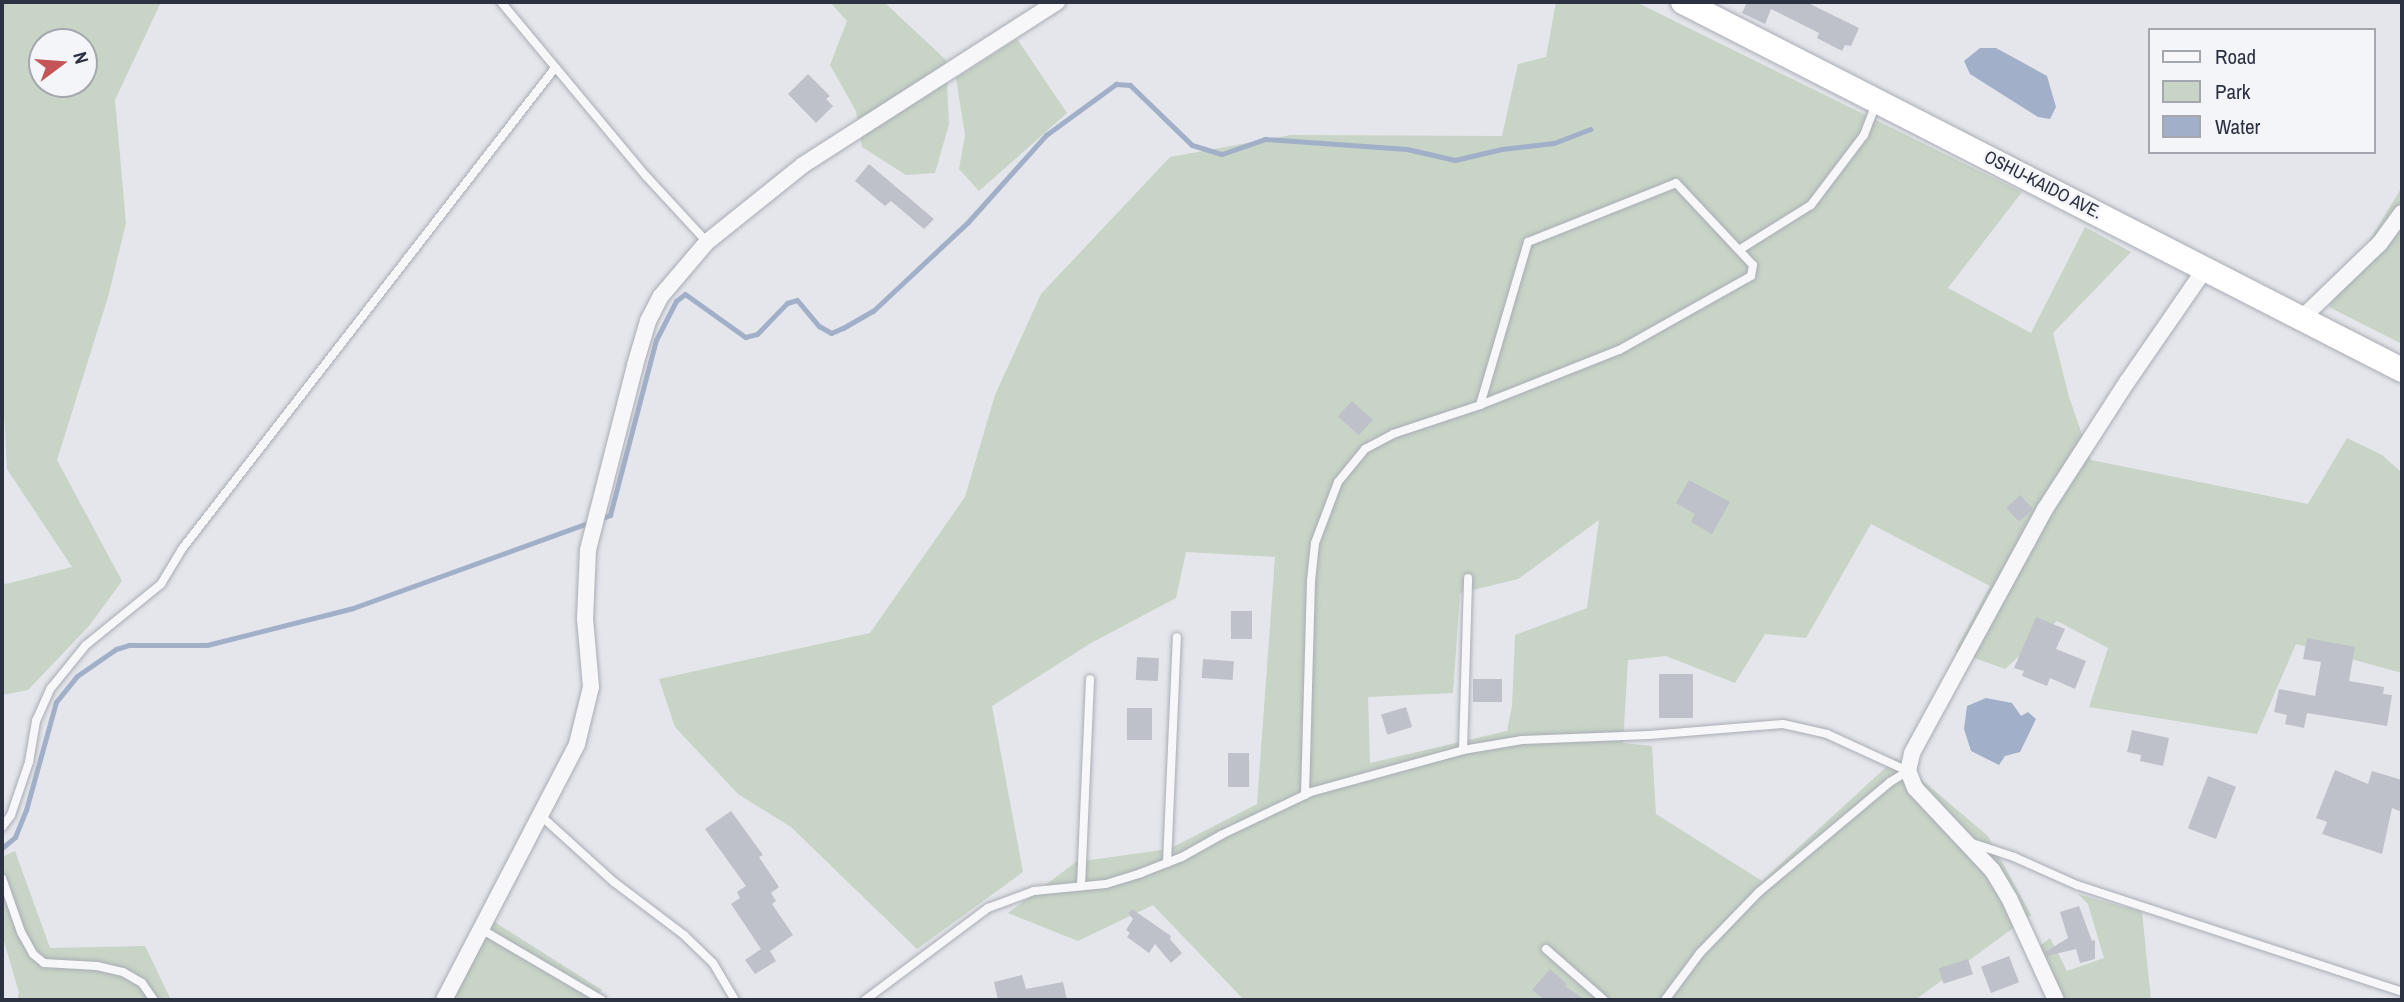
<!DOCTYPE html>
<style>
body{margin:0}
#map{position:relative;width:2404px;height:1002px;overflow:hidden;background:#e4e6eb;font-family:"Archivo Narrow",sans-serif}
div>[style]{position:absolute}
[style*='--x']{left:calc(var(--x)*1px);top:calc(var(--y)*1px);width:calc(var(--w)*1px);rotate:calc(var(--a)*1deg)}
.green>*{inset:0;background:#c7d4c6}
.water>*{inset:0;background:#a2afc8}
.stream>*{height:5px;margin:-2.5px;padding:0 2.5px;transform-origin:2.5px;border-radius:2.5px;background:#a2afc8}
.building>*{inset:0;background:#bfc1ca;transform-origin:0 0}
.roads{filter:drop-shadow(0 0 2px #a9acb5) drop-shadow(0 0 2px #a9acb5)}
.service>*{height:8px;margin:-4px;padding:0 4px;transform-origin:4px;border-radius:4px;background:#f7f7f9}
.minor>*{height:16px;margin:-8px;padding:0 8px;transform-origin:8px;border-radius:8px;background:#f7f7f9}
.trunk>*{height:24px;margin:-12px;padding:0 12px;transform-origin:12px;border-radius:12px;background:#fff}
span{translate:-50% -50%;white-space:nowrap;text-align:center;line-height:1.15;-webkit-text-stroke:5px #f4f5f8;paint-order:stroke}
.street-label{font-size:18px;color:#2d3242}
.frame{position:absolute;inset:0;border:4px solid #2d3242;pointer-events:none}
.legend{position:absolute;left:2148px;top:28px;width:228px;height:126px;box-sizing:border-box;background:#f4f5f8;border:2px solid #a4a7af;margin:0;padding:9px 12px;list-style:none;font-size:21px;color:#2d3242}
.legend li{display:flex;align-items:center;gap:14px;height:35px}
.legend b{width:35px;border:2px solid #a4a7af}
.north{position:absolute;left:28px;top:28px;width:70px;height:70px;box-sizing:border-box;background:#f4f5f8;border:2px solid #a4a7af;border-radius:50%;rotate:74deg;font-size:19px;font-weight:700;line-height:28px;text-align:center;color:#2d3242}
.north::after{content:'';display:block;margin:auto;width:24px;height:32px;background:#c55456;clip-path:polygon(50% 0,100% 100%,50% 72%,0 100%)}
</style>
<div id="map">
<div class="green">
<div style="clip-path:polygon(evenodd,2px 2px,161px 2px,115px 100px,126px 223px,108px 297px,57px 460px,122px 581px,89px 626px,28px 690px,2px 695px,2px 582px,6px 584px,72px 567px,7px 469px,2px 374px,2px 2px,42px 42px,84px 42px,84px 84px,42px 84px,42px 42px)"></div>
<div style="clip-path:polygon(830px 2px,884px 2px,946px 60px,949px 124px,935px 173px,906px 175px,862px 147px,856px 111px,830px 65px,847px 21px)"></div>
<div style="clip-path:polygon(evenodd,1556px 2px,1636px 2px,2022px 192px,1948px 288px,2031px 333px,2085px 227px,2131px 252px,2053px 333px,2069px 397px,2091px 460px,2308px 504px,2347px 438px,2382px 455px,2402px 473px,2402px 673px,2296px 644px,2257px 734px,2089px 707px,2108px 648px,2057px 621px,2005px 669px,1955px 651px,1990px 586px,1871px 524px,1806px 638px,1765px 634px,1735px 683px,1666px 656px,1628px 660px,1623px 743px,1652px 746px,1656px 814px,1762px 881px,1896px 758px,1988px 836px,2031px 915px,1915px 1000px,1244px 1000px,1153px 905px,1078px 941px,1008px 913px,1076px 862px,1169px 849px,1257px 804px,1275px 557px,1186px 552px,1176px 598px,1091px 643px,992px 706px,1023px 872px,917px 949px,791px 827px,738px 794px,675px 727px,659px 679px,870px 633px,965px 497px,995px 395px,1041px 294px,1170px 157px,1291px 135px,1502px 136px,1518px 64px,1546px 57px,1556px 2px,1599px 520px,1587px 608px,1515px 635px,1512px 706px,1507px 731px,1370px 763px,1368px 697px,1453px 693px,1460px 593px,1518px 579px,1599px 520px)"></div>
<div style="clip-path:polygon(1017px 39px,1067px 113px,979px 191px,959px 169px,965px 135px,956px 78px)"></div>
<div style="clip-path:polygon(2402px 187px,2402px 344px,2329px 307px)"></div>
<div style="clip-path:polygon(15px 851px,50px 948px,145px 946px,171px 1000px,17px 1000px,19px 993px,2px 934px,2px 857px)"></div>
<div style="clip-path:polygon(2078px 894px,2142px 912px,2151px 1000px,2064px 1000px,2040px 946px,2050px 938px,2067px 971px,2104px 958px,2088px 904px)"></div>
<div style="clip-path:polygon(493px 921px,602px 990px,592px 1000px,452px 1000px)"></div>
</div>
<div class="water">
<div style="clip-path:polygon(1980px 48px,1996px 48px,2047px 76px,2056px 107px,2050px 119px,2038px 117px,1970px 74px,1964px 61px)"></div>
<div style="clip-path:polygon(1986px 698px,2012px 703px,2021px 716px,2028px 712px,2036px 719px,2020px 752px,2005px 756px,1999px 765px,1971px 751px,1964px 729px,1967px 706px)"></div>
</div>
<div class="stream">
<div style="--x:600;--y:519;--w:11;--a:-22"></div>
<div style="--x:610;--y:515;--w:181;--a:-75.3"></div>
<div style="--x:656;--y:340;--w:44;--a:-62.9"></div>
<div style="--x:676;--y:301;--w:11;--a:-38"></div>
<div style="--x:685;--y:294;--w:74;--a:35.6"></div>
<div style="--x:745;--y:337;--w:12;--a:-14"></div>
<div style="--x:757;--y:334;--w:43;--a:-45.9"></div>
<div style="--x:787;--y:303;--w:10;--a:-17"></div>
<div style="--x:797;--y:300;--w:34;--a:50"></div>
<div style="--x:819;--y:326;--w:14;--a:30"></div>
<div style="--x:831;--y:333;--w:13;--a:-23"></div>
<div style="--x:843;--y:328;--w:34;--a:-30"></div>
<div style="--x:873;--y:311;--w:130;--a:-43.1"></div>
<div style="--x:968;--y:222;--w:117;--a:-48.1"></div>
<div style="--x:1046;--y:135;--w:87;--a:-36.1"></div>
<div style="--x:1116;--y:84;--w:14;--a:4"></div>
<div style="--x:1130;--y:85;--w:86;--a:44.1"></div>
<div style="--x:1192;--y:145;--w:31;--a:17"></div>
<div style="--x:1222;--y:154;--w:46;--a:-19.2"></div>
<div style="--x:1265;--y:139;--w:142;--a:4"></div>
<div style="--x:1407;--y:149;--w:49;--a:12.9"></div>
<div style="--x:1455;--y:160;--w:48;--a:-13.2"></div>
<div style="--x:1502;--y:149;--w:52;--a:-6.6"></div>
<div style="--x:1554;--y:143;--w:39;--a:-21"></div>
<div style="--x:2;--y:848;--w:17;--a:-40"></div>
<div style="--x:15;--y:837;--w:29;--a:-68"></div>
<div style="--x:26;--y:810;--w:112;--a:-74.5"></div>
<div style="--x:56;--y:702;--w:33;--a:-51"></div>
<div style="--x:77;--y:676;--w:47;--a:-34.7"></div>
<div style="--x:116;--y:649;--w:14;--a:-17"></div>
<div style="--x:129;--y:645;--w:78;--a:0"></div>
<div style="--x:207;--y:645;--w:151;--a:-14.2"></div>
<div style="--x:353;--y:608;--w:253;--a:-19.9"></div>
</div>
<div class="building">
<div style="clip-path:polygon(1747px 2px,1806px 2px,1859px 28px,1851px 46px,1845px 45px,1842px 51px,1817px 38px,1819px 33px,1771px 9px,1765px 24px,1742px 13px)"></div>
<div style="clip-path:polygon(808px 74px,830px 96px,826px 99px,833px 106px,816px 123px,788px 94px)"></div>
<div style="clip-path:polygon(869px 164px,934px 219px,924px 229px,891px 201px,885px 206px,855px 181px)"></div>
<div style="left:1352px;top:401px;width:28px;height:21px;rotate:42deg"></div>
<div style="clip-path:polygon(1689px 480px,1730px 502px,1712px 534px,1691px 522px,1695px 514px,1676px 503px)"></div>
<div style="left:2020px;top:495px;width:19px;height:19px;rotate:47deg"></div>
<div style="left:1231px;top:611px;width:21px;height:28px"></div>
<div style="clip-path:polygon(2036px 617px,2065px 629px,2056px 649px,2086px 661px,2075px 689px,2050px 678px,2047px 686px,2022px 676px,2024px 671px,2014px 668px)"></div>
<div style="clip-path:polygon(2307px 638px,2355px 647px,2349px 681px,2384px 687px,2383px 694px,2392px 695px,2387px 726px,2307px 713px,2304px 728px,2285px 724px,2287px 715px,2274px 712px,2279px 689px,2315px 696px,2321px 662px,2303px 659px)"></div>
<div style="left:1137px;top:657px;width:22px;height:23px;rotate:3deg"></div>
<div style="left:1203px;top:659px;width:31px;height:19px;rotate:4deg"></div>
<div style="left:1659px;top:674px;width:34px;height:44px"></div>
<div style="left:1473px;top:679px;width:29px;height:23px"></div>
<div style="left:1406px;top:707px;width:21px;height:26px;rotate:73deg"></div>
<div style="left:1127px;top:708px;width:25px;height:32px"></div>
<div style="clip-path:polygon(2132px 730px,2169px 738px,2163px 766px,2140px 761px,2141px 755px,2127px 752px)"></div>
<div style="left:1228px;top:753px;width:21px;height:34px"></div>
<div style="clip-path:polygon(2335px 770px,2368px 784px,2372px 771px,2402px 780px,2402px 812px,2392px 808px,2382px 854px,2322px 834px,2327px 822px,2316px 818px)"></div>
<div style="left:2208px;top:776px;width:30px;height:56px;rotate:21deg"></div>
<div style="clip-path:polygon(731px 811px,763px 855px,759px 857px,779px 887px,771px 893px,776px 901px,772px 904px,793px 935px,770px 951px,776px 961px,755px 974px,745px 960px,761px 949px,731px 904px,740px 898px,737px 892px,746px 886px,705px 829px)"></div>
<div style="clip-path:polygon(2079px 906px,2092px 941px,2095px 940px,2095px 959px,2080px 963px,2076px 949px,2047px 956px,2045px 952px,2068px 938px,2060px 912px)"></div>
<div style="clip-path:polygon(1132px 909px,1171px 936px,1170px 939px,1182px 953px,1171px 963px,1155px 944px,1149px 953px,1127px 937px,1130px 933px,1126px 930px,1133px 919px,1128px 913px)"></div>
<div style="left:2009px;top:956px;width:28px;height:30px;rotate:69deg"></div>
<div style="left:1968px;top:959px;width:16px;height:31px;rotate:72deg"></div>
<div style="clip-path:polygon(1550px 969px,1567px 984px,1565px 986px,1585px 1000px,1545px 1000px,1532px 990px)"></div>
<div style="clip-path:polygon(1022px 975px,1026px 989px,1063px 982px,1067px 1000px,998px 1000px,994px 982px)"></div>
</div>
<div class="roads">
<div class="service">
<div style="--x:501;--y:2;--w:226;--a:50.2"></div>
<div style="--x:646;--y:176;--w:90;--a:47.3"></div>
<div style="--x:1676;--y:183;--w:112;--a:46.8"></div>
<div style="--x:1753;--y:265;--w:11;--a:100"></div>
<div style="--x:1751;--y:276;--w:151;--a:150.7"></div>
<div style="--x:1619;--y:350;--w:149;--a:158.4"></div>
<div style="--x:1480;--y:405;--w:170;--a:-73.6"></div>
<div style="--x:1528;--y:242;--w:159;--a:-21.7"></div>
<div style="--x:1739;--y:250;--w:85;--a:-32"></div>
<div style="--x:1811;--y:205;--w:88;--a:-52.9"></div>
<div style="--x:1864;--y:135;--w:34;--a:-69"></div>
<div style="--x:1463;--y:750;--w:172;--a:-88.3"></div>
<div style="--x:1305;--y:795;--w:214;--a:-88.4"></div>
<div style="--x:1311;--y:581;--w:38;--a:-84"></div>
<div style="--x:1315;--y:543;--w:65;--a:-69.3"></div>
<div style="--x:1338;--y:482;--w:43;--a:-50.7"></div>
<div style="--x:1365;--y:449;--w:32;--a:-28"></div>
<div style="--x:1393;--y:434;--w:92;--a:-18.4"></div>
<div style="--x:540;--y:815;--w:100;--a:42.2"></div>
<div style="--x:614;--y:882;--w:88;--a:37.1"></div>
<div style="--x:684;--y:935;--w:40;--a:44"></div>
<div style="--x:713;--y:963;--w:43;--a:59.3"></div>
<div style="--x:2;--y:827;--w:15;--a:-53"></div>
<div style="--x:11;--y:815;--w:56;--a:-71.2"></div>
<div style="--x:29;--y:762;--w:42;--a:-80.3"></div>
<div style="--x:36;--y:721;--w:36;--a:-66"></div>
<div style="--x:51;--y:688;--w:55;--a:-50.9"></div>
<div style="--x:86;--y:645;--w:97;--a:-39.1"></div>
<div style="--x:161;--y:584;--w:41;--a:-59"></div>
<div style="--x:182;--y:549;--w:609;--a:-52.21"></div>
<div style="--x:1972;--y:843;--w:44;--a:18.4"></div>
<div style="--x:2014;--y:857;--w:69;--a:24"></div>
<div style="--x:2077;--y:885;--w:342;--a:18.2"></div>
<div style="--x:1167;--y:863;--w:226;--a:-87.5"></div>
<div style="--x:2;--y:878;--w:57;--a:70.6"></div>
<div style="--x:21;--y:932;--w:25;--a:61"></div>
<div style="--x:33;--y:954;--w:14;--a:39"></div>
<div style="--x:44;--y:963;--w:53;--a:3.2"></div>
<div style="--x:97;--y:966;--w:27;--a:13"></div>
<div style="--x:123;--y:972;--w:22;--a:30"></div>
<div style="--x:142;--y:983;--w:21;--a:55"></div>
<div style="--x:1081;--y:886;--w:207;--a:-87.5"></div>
<div style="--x:481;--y:929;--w:140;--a:30.4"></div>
<div style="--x:1546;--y:949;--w:77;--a:41.3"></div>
<div style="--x:865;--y:1000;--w:154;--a:-36.8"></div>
<div style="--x:988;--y:908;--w:49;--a:-20.3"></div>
<div style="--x:1034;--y:891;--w:72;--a:-5.6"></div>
<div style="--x:1106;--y:884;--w:37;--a:-17"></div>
<div style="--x:1141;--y:873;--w:44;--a:-21.3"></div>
<div style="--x:1182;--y:857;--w:45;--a:-29.4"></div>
<div style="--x:1221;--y:835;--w:100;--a:-25.5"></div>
<div style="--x:1311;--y:792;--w:158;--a:-15.4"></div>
<div style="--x:1463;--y:750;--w:60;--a:-9.6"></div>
<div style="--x:1522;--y:740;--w:127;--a:-2.3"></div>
<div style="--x:1649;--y:735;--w:134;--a:-4.7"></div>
<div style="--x:1783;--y:724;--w:45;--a:12.8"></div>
<div style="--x:1827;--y:734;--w:89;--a:24.6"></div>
<div style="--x:1665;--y:1000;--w:59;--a:-53.3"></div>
<div style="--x:1700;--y:953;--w:85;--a:-46"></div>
<div style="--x:1759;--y:892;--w:171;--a:-40"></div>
<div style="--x:1890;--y:782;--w:21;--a:-31"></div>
</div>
<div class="minor">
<div style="--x:2302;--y:318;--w:108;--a:-43.9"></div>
<div style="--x:2380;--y:243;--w:37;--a:-54"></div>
<div style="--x:444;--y:1000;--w:288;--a:-62.5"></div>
<div style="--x:577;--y:744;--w:59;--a:-76.2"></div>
<div style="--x:591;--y:687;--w:68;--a:-95"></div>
<div style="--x:585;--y:619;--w:69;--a:-87.5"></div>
<div style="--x:588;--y:550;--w:191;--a:-75.7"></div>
<div style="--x:635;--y:365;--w:46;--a:-73.5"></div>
<div style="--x:648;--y:321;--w:28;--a:-63"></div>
<div style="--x:661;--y:296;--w:71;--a:-49.6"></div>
<div style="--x:707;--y:242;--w:123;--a:-38.7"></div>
<div style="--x:803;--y:165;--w:302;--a:-32.7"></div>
<div style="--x:2056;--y:1000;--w:112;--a:-114.7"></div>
<div style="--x:2009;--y:898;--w:33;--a:-121"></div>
<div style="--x:1992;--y:870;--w:112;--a:-133.2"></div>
<div style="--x:1915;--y:788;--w:18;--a:-112"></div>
<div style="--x:1908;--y:771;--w:18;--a:-77"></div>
<div style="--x:1912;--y:753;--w:278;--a:-61.4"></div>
<div style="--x:2045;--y:509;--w:151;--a:-57.2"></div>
<div style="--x:2127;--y:382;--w:137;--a:-55.4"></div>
</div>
<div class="trunk">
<div style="--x:1683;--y:2;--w:808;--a:27.1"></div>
</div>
</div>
<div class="street-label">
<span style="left:2043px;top:185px;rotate:27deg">OSHU-KAIDO AVE.</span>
</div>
<div class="frame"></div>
<ul class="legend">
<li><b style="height:9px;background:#f7f7f9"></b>Road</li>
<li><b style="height:19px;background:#c7d4c6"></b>Park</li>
<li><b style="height:19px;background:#a2afc8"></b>Water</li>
</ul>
<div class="north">N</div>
</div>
